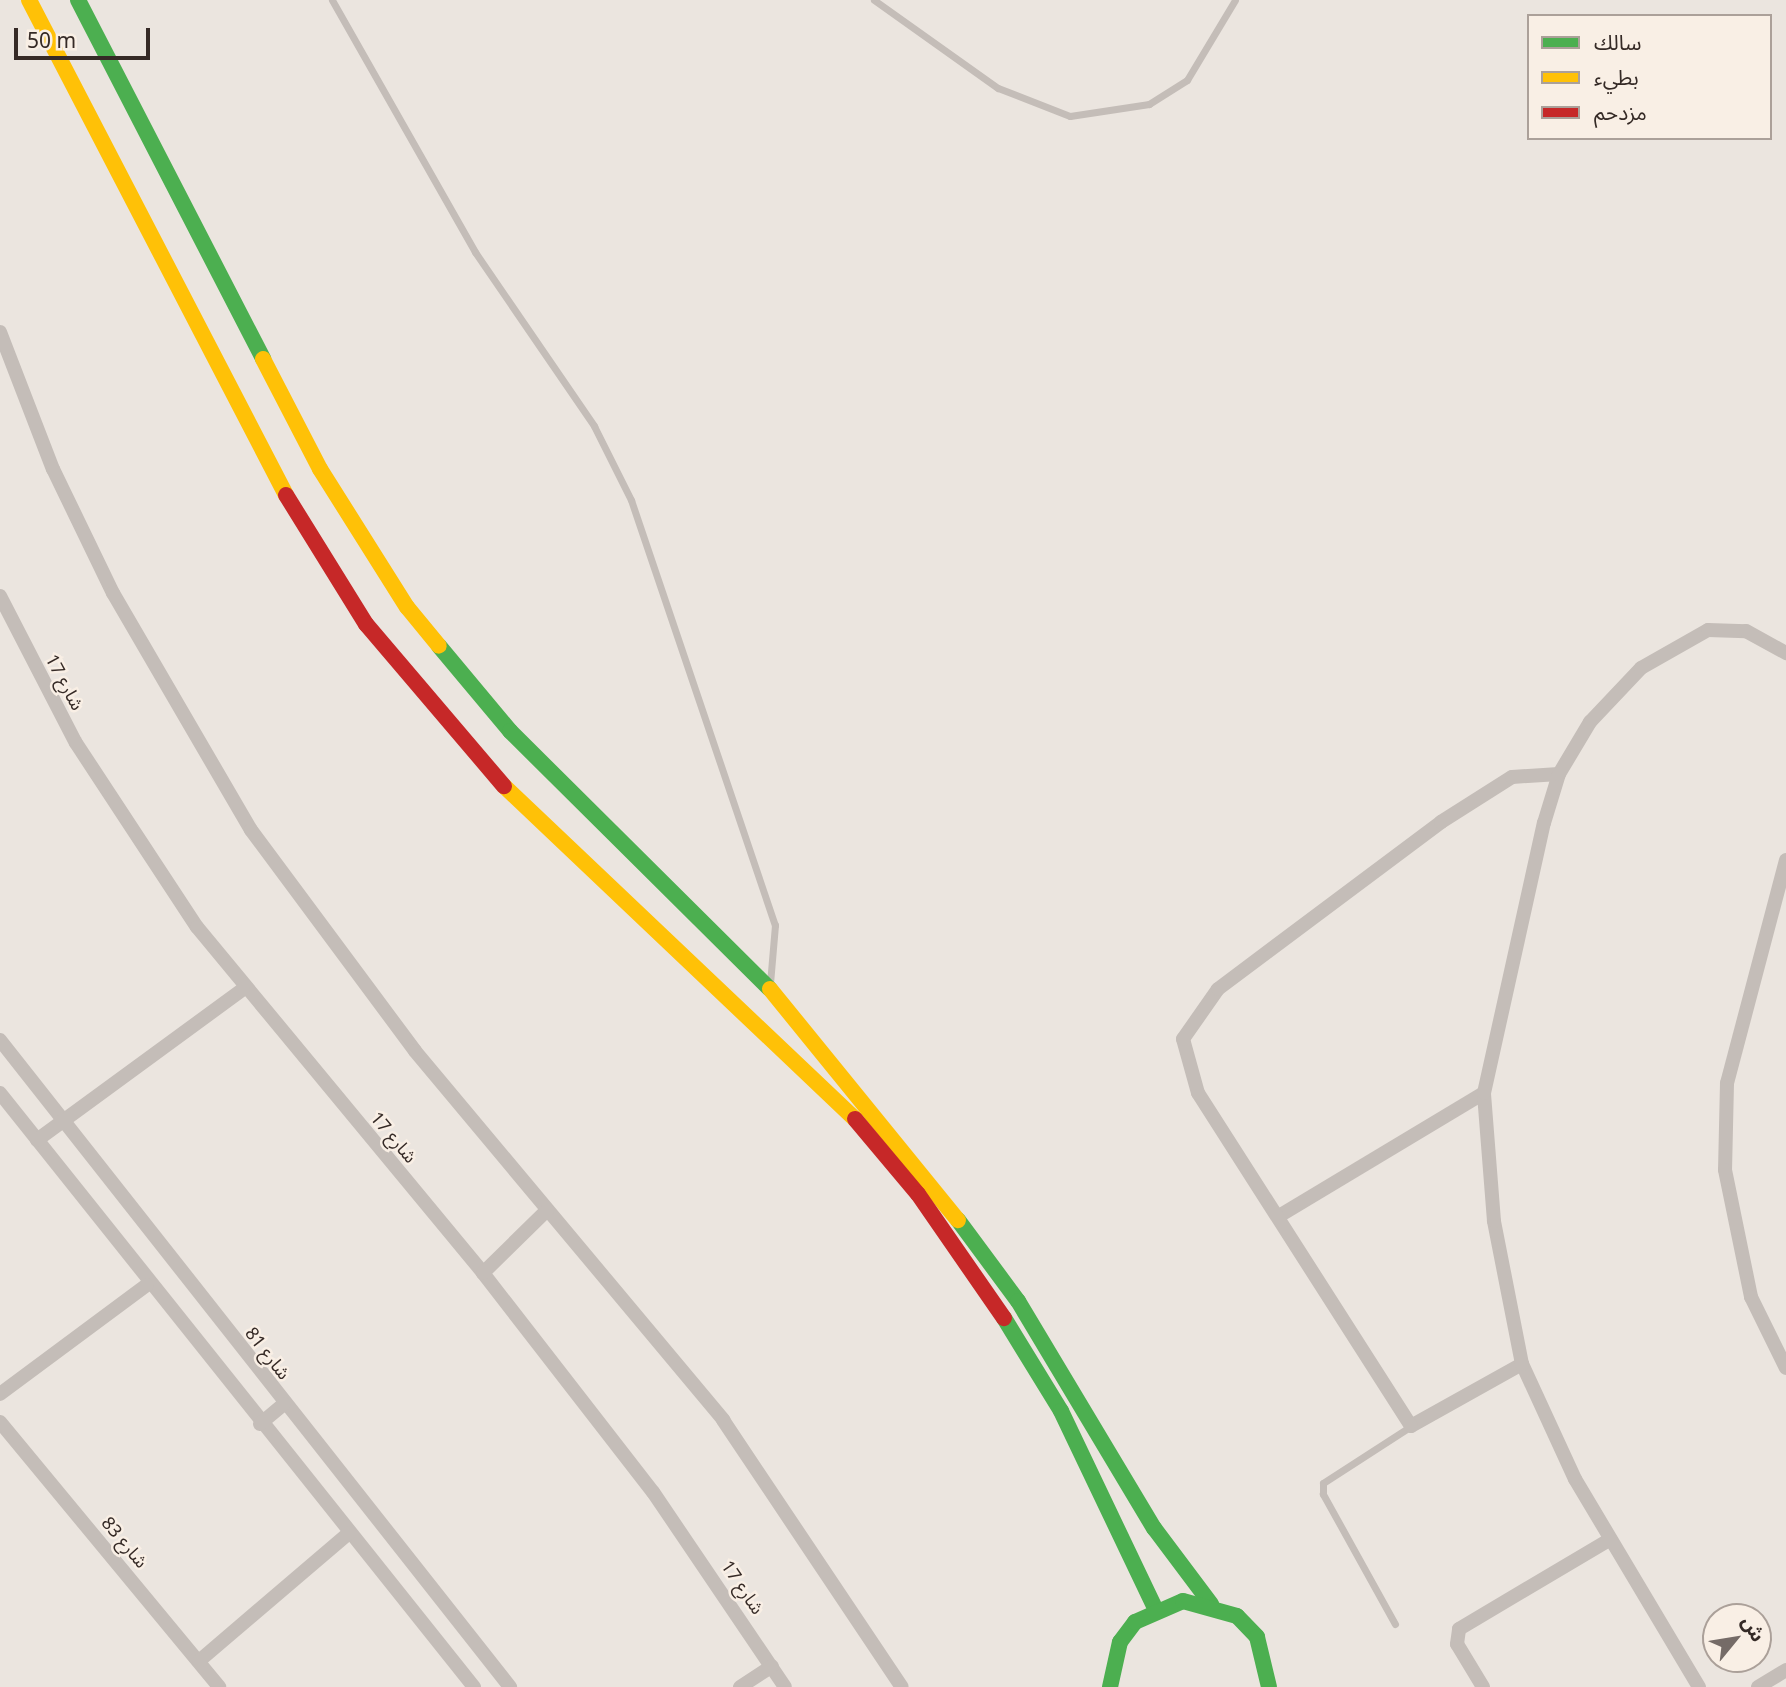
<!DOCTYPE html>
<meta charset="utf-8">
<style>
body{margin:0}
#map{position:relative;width:1786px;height:1687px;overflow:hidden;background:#ebe5df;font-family:"Noto Sans","Noto Sans Arabic",sans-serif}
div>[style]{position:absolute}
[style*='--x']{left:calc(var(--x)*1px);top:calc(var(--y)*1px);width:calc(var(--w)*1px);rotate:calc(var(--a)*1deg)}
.lane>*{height:7px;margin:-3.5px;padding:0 3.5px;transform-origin:3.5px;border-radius:3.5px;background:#c4bdb8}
.street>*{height:14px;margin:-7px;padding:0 7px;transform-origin:7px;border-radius:7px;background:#c4bdb8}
.fast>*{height:16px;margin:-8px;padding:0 8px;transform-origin:8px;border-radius:8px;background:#4caf50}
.slow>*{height:16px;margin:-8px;padding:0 8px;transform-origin:8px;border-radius:8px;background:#ffc107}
.jam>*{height:16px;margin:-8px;padding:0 8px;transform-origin:8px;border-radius:8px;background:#c62828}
span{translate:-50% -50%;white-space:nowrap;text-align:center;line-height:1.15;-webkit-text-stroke:5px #f9efe5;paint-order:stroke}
.street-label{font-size:18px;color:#352a26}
.legend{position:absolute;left:1527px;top:14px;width:245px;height:126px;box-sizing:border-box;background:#f9efe5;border:2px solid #aba099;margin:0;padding:9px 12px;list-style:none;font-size:21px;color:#352a26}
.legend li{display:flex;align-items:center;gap:14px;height:35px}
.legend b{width:35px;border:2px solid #aba099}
.north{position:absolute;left:1702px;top:1603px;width:70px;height:70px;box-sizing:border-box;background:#f9efe5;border:2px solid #aba099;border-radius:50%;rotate:60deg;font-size:19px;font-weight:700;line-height:28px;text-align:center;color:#352a26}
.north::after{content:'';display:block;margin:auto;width:24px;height:32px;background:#756b67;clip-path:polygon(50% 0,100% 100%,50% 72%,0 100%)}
.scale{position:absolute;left:14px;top:28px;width:136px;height:32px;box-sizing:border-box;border:4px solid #352a26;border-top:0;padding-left:9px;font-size:21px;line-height:24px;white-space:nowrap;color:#352a26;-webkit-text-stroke:5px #f9efe5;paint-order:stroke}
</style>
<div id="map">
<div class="lane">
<div style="--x:332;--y:0;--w:290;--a:60.4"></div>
<div style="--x:475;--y:252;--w:211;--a:55.6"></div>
<div style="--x:594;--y:426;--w:83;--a:63.4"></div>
<div style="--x:631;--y:500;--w:449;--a:71.3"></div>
<div style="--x:775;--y:925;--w:58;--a:94.9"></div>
<div style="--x:874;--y:0;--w:152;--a:35.4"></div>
<div style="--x:998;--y:88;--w:77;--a:21.3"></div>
<div style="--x:1070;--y:116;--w:80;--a:-8.6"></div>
<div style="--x:1149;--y:104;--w:45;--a:-32.3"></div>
<div style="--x:1187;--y:80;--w:93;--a:-59"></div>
<div style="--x:1395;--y:1624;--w:149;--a:-119"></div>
<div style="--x:1323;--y:1494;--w:11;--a:-90"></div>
<div style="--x:1323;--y:1483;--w:105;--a:-32.9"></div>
</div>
<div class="street">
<div style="--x:0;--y:332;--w:147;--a:68.9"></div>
<div style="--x:53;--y:469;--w:138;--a:64.2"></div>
<div style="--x:113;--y:593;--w:274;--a:59.8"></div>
<div style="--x:251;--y:830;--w:275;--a:53.4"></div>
<div style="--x:415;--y:1051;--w:481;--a:50.1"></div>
<div style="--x:723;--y:1420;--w:321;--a:56.2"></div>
<div style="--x:0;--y:596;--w:165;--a:62.7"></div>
<div style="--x:76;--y:743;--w:220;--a:56.7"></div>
<div style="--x:197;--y:927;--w:449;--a:50.4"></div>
<div style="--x:483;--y:1273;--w:277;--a:52.2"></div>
<div style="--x:653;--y:1492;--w:235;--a:55.9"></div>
<div style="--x:1786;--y:860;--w:231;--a:104.8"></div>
<div style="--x:1727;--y:1083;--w:87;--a:91.3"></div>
<div style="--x:1725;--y:1170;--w:130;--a:78.4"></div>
<div style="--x:1751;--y:1297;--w:79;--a:63.8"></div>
<div style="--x:0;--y:1040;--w:824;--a:51.75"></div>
<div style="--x:0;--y:1093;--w:760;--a:51.41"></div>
<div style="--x:37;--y:1140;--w:255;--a:-36.2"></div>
<div style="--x:1279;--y:1216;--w:239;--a:-31"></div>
<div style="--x:483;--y:1273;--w:90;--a:-44.5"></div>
<div style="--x:1522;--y:1364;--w:127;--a:150.8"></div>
<div style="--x:1411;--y:1426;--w:395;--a:-122.6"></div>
<div style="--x:1198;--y:1093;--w:56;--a:-105.5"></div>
<div style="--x:1183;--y:1039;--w:61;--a:-55"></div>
<div style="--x:1218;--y:989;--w:279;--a:-36.8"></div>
<div style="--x:1441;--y:822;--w:84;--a:-32.4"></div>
<div style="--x:1512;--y:777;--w:47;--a:-3.7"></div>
<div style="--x:0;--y:1394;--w:183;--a:-36.6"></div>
<div style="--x:0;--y:1422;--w:344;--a:50.4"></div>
<div style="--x:260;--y:1424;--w:31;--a:-40"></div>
<div style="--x:199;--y:1661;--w:197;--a:-40.5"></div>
<div style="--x:740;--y:1687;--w:38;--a:-33"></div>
<div style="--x:1483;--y:1687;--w:50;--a:-121.2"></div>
<div style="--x:1457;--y:1644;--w:15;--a:-82"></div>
<div style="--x:1459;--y:1629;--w:174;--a:-30.7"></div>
<div style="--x:1699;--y:1687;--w:242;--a:-120.8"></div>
<div style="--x:1575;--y:1479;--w:127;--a:-114.7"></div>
<div style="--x:1522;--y:1364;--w:146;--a:-101.1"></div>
<div style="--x:1494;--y:1221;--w:128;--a:-94.5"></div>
<div style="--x:1484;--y:1093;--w:277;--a:-77.5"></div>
<div style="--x:1544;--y:823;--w:51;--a:-73"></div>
<div style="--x:1559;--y:774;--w:61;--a:-59.2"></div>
<div style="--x:1590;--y:722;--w:74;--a:-46.6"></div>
<div style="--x:1641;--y:668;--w:77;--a:-29.6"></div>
<div style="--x:1708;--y:630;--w:38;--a:2"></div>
<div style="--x:1746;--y:631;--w:46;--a:28.8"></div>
<div style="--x:1758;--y:1687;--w:33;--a:-31"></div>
</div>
<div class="fast">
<div style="--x:78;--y:0;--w:404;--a:62.7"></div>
<div style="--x:439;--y:646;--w:111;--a:50.1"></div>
<div style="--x:510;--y:731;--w:366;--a:44.8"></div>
<div style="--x:958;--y:1220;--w:101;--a:53.5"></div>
<div style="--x:1018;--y:1301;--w:265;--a:59.1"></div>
<div style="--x:1154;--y:1528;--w:95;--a:53.1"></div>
<div style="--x:1004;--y:1318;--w:109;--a:58.5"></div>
<div style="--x:1061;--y:1411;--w:218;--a:64.5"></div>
<div style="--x:1110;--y:1687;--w:46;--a:-77.5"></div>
<div style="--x:1120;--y:1642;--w:25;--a:-53"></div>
<div style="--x:1135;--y:1622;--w:52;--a:-23.6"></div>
<div style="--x:1183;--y:1601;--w:56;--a:15.5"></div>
<div style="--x:1237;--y:1616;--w:29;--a:46"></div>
<div style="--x:1257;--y:1637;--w:51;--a:76.5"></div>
</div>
<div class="slow">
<div style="--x:29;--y:0;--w:558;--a:62.56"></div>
<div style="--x:263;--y:359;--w:124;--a:62.6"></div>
<div style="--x:320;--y:469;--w:163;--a:57.8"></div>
<div style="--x:407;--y:607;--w:50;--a:50.6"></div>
<div style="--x:504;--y:786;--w:484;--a:43.5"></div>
<div style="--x:770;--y:989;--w:298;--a:50.9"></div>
</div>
<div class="jam">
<div style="--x:286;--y:495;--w:152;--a:58.2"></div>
<div style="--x:366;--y:624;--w:213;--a:49.6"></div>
<div style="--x:855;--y:1119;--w:98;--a:50"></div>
<div style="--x:918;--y:1194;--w:151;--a:55.3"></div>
</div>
<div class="street-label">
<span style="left:65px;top:682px;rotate:62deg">شارع 17</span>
<span style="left:394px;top:1137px;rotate:50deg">شارع 17</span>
<span style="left:268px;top:1353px;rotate:52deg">شارع 81</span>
<span style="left:125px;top:1542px;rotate:50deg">شارع 83</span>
<span style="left:743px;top:1587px;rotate:56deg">شارع 17</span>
</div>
<ul class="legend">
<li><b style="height:9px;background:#4caf50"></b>سالك</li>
<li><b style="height:9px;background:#ffc107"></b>بطيء</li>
<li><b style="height:9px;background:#c62828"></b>مزدحم</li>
</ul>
<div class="north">ش</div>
<div class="scale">50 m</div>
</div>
